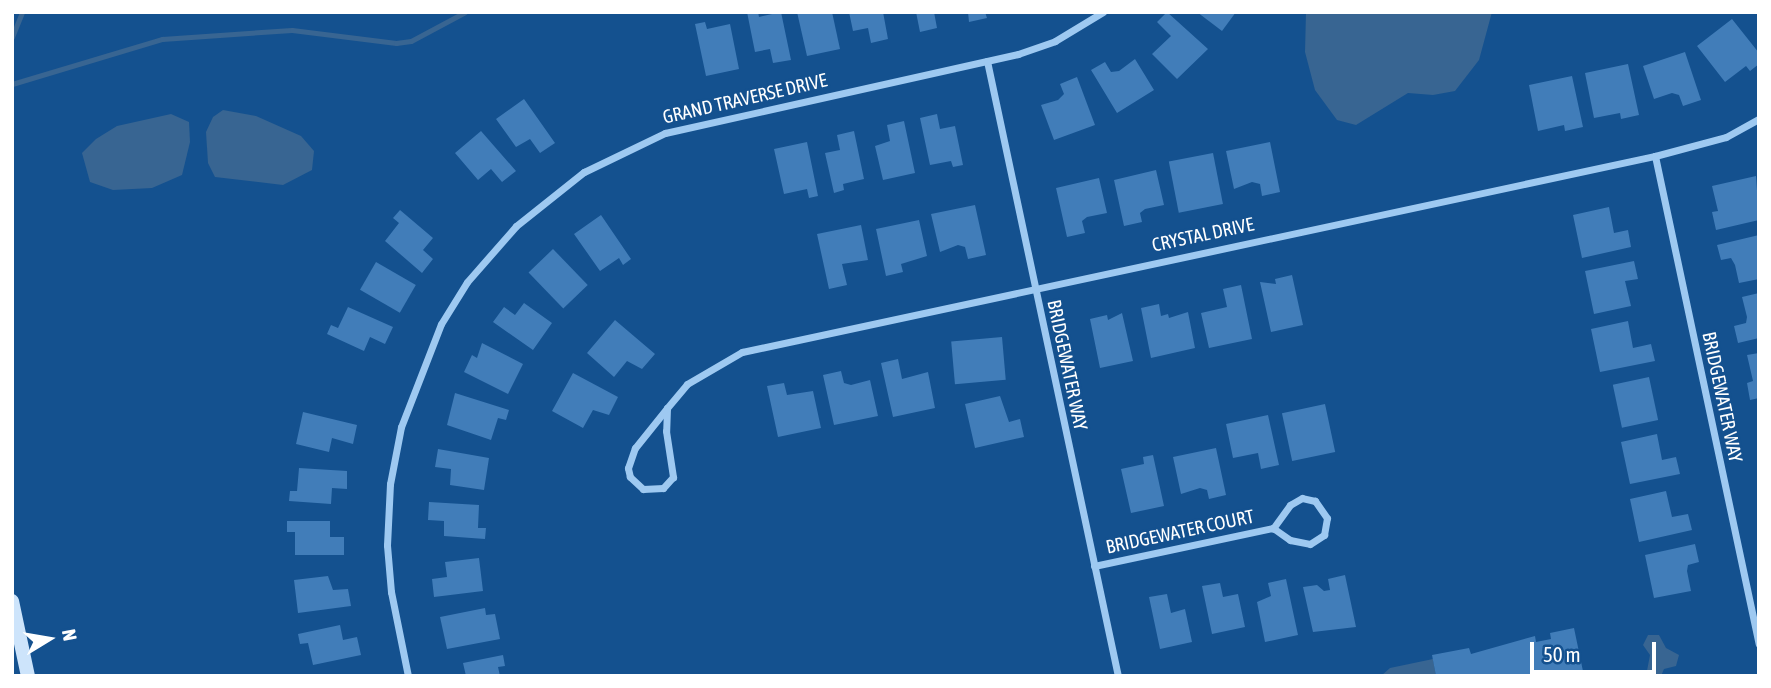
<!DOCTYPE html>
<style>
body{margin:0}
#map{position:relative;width:1771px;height:688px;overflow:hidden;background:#14518f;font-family:"Asap Condensed",sans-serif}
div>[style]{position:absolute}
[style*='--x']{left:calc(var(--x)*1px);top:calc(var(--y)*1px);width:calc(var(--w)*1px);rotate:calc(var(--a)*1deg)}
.water>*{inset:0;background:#386592}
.stream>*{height:5px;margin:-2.5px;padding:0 2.5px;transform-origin:2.5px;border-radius:2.5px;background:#386592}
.building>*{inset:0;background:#417db9;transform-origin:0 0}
.street>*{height:7px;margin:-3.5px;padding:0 3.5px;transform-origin:3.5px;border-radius:3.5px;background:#9ec9f1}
.secondary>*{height:14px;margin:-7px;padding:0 7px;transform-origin:7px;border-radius:7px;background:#cde4fb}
span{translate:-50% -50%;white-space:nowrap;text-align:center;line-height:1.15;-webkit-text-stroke:5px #14518f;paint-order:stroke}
.street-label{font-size:19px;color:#fff}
.frame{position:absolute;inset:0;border:14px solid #fff;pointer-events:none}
.north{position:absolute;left:14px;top:604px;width:70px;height:70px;-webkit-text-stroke:5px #14518f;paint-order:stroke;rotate:79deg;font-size:19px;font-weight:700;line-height:28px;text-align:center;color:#fff}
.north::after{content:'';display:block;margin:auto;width:24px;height:32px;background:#fff;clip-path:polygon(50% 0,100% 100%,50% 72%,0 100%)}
.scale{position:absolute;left:1530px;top:642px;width:126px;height:32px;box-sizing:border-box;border:4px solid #fff;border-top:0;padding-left:9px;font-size:21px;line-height:24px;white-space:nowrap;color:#fff;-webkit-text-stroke:5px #14518f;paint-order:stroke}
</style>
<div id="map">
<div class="water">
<div style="clip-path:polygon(1306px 12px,1492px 12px,1479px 60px,1455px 91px,1433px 95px,1408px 93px,1356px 125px,1337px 120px,1315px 90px,1305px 52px)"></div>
<div style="clip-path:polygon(223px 110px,256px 116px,301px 136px,314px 151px,312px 170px,283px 185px,215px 177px,208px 163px,206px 132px,213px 117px)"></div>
<div style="clip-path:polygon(171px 114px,189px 122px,190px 142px,182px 175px,152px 188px,113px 190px,90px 182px,82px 153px,96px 139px,117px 126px)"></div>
<div style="clip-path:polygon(1648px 635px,1659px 635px,1666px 648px,1679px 655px,1676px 666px,1664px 669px,1661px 676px,1646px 676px,1650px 655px,1643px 645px)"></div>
<div style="clip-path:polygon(1433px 659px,1436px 676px,1381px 676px,1390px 668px)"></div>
</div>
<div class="stream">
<div style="--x:12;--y:37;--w:27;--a:-68"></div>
<div style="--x:12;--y:84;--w:157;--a:-16.7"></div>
<div style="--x:162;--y:39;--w:130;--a:-4"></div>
<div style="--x:292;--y:30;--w:105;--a:7.1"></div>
<div style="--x:396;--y:43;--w:15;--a:-8"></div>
<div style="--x:411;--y:41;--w:61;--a:-28.2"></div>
</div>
<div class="building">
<div style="clip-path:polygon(747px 12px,758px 12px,759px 17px,781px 12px,791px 60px,773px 63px,770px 49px,755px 52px)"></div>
<div style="clip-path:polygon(797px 12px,832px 12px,840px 49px,807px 56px)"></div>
<div style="clip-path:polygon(849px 12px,883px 12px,888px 39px,871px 43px,868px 28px,853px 31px)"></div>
<div style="clip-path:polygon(916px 12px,934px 12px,937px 28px,920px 32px)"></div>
<div style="clip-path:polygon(968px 12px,985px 12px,987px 18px,969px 22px)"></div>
<div style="clip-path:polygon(1167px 12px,1208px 49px,1177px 79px,1152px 54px,1171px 36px,1157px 22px)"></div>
<div style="clip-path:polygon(1197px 12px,1236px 12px,1222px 31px)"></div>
<div style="clip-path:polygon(1732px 19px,1759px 53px,1759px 64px,1750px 71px,1746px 66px,1725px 82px,1697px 46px)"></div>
<div style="clip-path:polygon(705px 22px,707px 29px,730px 24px,739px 69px,706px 76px,695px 24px)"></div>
<div style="clip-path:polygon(1685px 52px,1701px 100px,1683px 106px,1679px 95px,1672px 93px,1654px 99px,1643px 66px)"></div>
<div style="clip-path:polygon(1135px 59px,1154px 90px,1117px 113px,1091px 70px,1105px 62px,1111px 72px,1119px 71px)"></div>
<div style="clip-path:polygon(1628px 64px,1639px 115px,1621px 119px,1620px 113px,1594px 118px,1585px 73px)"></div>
<div style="clip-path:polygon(1572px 76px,1583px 127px,1565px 131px,1564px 125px,1538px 131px,1529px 85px)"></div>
<div style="clip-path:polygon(1077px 77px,1095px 125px,1054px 140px,1041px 105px,1058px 100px,1064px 94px,1060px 84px)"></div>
<div style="clip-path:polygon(524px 99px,555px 143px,540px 153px,530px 139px,516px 147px,496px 119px)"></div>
<div style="clip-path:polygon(937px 114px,940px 129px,955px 126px,963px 165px,953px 167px,951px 161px,930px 165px,920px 118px)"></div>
<div style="clip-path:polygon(904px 121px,915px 173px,883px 180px,875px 146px,890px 141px,887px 125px)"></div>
<div style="clip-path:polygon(481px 131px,516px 171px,502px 182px,491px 169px,478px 180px,455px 153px)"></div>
<div style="clip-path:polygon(854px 131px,864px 179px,843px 184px,844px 190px,834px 193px,825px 153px,840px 150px,837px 135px)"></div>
<div style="clip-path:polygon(807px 142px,818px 196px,809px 198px,807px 189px,784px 194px,774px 149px)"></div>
<div style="clip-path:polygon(1270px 142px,1280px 192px,1262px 196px,1260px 184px,1252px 182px,1234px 189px,1226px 151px)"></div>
<div style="left:1213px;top:153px;width:52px;height:45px;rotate:79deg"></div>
<div style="clip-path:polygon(1156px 170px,1164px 205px,1145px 209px,1140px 213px,1142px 222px,1124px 226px,1114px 180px)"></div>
<div style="clip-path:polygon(1756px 176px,1759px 220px,1716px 230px,1712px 212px,1718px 211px,1712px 186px)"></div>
<div style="clip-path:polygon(1099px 178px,1107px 213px,1087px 217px,1082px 221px,1085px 233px,1067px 237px,1056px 188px)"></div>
<div style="clip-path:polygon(975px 205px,986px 255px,968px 259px,965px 247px,958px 245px,940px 252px,931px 214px)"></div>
<div style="clip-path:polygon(1609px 207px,1614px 233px,1628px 230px,1631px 247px,1582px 258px,1573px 215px)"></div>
<div style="clip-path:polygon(400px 210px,433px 238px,423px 250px,433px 259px,422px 273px,385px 241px,399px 223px,393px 218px)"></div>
<div style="clip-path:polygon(601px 215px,631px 259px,623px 265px,619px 258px,600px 271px,574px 234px)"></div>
<div style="clip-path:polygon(919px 220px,927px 256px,901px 264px,903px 272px,886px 276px,876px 229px)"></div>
<div style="clip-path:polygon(861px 225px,868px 260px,842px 264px,847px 285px,829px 289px,817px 234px)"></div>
<div style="clip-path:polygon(1759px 235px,1759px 279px,1739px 283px,1735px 265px,1731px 258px,1721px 260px,1717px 245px)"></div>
<div style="left:553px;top:249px;width:50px;height:34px;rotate:46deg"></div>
<div style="clip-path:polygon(1634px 261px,1638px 279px,1625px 281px,1631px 306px,1594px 314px,1585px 271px)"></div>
<div style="left:376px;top:262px;width:46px;height:32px;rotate:30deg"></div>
<div style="clip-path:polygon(1292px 275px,1303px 325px,1271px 332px,1260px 282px,1276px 284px,1275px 279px)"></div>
<div style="clip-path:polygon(1241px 285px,1252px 339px,1209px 348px,1201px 313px,1227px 307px,1223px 289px)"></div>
<div style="clip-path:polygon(1759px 293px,1759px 338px,1738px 343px,1734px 326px,1746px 323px,1747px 317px,1742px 297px)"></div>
<div style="clip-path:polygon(524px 303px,552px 323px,533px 350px,493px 322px,504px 307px,515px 315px)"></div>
<div style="clip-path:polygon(1159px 304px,1161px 316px,1168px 314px,1169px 318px,1188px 312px,1195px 348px,1151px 358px,1141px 308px)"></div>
<div style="clip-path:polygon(348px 307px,393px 327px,385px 344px,370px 337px,364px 351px,327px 334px,331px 325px,338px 328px)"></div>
<div style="clip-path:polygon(1122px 313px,1133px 361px,1100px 368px,1090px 319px,1107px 315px,1108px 320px)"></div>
<div style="clip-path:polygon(615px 320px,655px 354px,642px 369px,627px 361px,614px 377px,587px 353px)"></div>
<div style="clip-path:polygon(1628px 321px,1633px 348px,1651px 344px,1655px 361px,1600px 372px,1591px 329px)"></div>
<div style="left:1002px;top:337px;width:43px;height:51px;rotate:85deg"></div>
<div style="clip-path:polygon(482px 343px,523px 364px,508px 394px,464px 372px,472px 355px,477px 358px)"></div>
<div style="clip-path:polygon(1759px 353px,1759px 398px,1750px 400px,1747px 383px,1753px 381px,1747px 355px)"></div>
<div style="clip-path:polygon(898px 359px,902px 379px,928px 372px,935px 408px,893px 417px,881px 363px)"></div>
<div style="clip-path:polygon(841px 371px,844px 383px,851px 385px,870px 380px,878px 416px,834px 425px,823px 375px)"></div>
<div style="clip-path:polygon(573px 373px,618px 397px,609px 415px,593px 410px,583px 428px,552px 411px)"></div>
<div style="left:1649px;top:377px;width:44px;height:37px;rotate:78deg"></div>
<div style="clip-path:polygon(784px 383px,787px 395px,813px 391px,821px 428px,778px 437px,767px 386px)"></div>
<div style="clip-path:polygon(455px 393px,509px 410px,506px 420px,498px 418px,491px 440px,447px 425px)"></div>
<div style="clip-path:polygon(1000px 396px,1009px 422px,1020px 419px,1024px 437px,975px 448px,965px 404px)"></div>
<div style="left:1325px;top:404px;width:49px;height:44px;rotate:78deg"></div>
<div style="clip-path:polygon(303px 412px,357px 425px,353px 444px,332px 438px,329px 452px,296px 444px)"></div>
<div style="clip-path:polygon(1268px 415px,1279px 465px,1261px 469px,1258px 453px,1233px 458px,1226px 424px)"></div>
<div style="clip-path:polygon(1657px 434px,1662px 460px,1676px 457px,1680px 474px,1630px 484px,1621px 442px)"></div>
<div style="clip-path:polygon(1216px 448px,1226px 495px,1209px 499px,1207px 490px,1200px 488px,1181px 494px,1173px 457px)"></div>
<div style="clip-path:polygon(438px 449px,489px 458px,484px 490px,450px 485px,451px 469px,435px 467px)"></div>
<div style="clip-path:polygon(1153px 455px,1164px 506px,1131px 513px,1121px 469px,1144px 464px,1143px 457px)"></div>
<div style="clip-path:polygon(299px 468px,347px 471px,347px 489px,332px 488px,331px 504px,289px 501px,290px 491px,297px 491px)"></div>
<div style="clip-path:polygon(1666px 491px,1672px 517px,1688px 514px,1692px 530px,1639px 542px,1630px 499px)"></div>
<div style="clip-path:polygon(429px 502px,479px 505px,478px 528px,486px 528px,485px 539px,444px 536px,444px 521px,428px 520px)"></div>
<div style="clip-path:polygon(287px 521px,330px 521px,330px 537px,344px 537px,344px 555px,295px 555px,295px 532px,287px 532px)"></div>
<div style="clip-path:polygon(1695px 544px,1699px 562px,1688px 565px,1687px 571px,1691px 591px,1654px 598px,1645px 555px)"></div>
<div style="clip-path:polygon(479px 558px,483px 591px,434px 597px,432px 579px,447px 577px,445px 562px)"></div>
<div style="clip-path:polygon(1345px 575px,1356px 627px,1313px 632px,1303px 587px,1317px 585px,1324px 591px,1330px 590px,1328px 579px)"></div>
<div style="clip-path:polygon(328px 576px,333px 590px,348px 589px,351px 606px,298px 613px,294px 580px)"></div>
<div style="clip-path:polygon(1286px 579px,1298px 635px,1265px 642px,1257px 602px,1271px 596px,1268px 583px)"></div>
<div style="clip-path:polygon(1220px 583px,1223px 597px,1238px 594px,1245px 627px,1212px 634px,1202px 586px)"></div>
<div style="clip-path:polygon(1167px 594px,1171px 613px,1185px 609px,1192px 642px,1160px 649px,1149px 597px)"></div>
<div style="clip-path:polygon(485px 608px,486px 615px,495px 614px,500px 639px,447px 649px,440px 617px)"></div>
<div style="clip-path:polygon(340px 625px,343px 640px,357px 637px,361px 655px,313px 665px,308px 643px,300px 644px,298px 634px)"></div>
<div style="clip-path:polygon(1574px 628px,1584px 676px,1436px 676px,1432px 655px,1469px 648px,1471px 654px,1535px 636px,1536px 642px,1551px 639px,1550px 633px)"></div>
<div style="clip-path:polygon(503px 655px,505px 666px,498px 667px,500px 676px,466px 676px,463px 663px)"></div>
</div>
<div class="street">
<div style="--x:987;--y:61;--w:629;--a:77.98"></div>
<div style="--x:1655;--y:156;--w:499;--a:78"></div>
<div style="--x:667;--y:408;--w:23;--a:92"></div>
<div style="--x:666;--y:431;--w:47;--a:81.3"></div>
<div style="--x:673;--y:477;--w:15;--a:132"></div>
<div style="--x:663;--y:488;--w:20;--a:177"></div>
<div style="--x:643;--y:489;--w:18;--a:-137"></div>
<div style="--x:630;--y:477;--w:9;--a:-103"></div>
<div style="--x:628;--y:468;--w:21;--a:-71"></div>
<div style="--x:635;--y:448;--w:51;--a:-51.3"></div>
<div style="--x:667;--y:408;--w:31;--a:-50"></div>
<div style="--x:687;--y:384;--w:64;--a:-30.2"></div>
<div style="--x:742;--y:352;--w:934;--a:-12.12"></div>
<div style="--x:1655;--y:156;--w:73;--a:-15"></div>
<div style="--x:1726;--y:137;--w:38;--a:-29"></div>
<div style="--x:1094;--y:566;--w:183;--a:-12"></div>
<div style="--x:1273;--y:528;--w:21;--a:35"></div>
<div style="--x:1290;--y:540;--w:20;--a:11"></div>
<div style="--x:1310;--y:544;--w:17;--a:-33"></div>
<div style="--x:1324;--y:535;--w:17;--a:-80"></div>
<div style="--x:1327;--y:518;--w:21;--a:-125"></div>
<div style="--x:1315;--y:501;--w:13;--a:-167"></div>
<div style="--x:1302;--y:498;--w:14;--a:150"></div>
<div style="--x:1290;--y:505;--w:29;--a:126"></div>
<div style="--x:408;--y:676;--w:86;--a:-101.4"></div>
<div style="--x:391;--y:592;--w:47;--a:-94.9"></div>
<div style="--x:387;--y:545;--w:61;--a:-87.2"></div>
<div style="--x:390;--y:484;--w:58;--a:-79.1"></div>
<div style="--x:401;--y:427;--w:110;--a:-68.8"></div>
<div style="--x:441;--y:324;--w:49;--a:-58.2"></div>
<div style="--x:467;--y:282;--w:74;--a:-48.8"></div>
<div style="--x:516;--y:226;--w:87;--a:-38.5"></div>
<div style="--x:584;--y:172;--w:90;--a:-25.7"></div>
<div style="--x:665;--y:133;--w:362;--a:-12.6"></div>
<div style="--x:1018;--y:54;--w:39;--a:-19"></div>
<div style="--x:1055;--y:41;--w:56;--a:-31.1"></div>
</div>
<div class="secondary">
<div style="--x:12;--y:601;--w:77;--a:78"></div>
</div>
<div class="street-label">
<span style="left:745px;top:99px;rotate:-13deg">GRAND TRAVERSE DRIVE</span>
<span style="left:1203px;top:235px;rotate:-12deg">CRYSTAL DRIVE</span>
<span style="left:1067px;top:365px;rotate:78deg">BRIDGEWATER WAY</span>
<span style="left:1722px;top:397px;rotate:78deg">BRIDGEWATER WAY</span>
<span style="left:1180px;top:532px;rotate:-12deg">BRIDGEWATER COURT</span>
</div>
<div class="frame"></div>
<div class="north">N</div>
<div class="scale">50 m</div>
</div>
